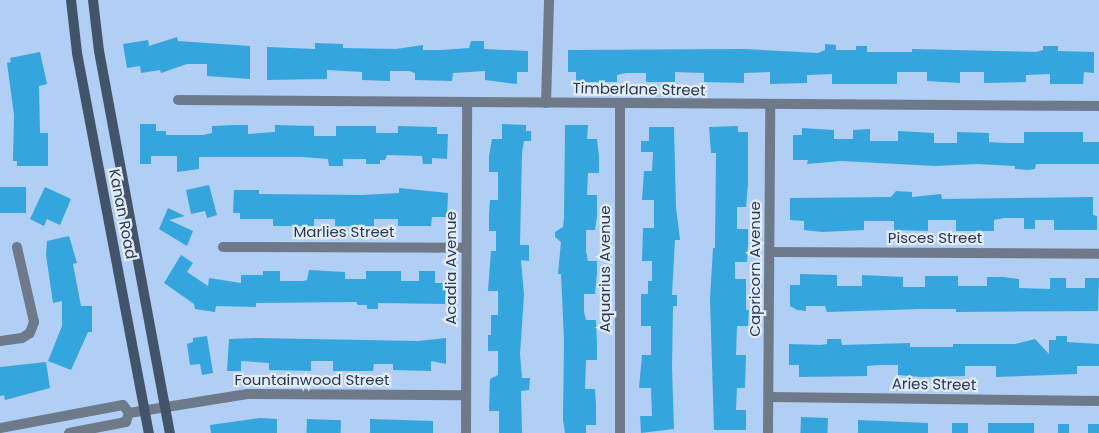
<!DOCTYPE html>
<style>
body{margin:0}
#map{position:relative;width:1099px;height:433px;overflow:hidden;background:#b1cef5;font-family:Poppins,sans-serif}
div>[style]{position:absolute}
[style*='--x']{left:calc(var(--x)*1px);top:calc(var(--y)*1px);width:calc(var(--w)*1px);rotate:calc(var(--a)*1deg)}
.building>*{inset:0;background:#35a5dd;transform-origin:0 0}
.minor>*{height:10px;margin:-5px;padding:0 5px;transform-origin:5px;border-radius:5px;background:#6e7a8a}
.secondary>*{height:10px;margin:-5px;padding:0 5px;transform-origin:5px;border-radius:5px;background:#42536a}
span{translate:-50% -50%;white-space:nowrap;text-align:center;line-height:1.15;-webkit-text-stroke:4.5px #e1edfe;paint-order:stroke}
.street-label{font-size:15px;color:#2d3948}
</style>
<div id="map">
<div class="building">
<div style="clip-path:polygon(177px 37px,178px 41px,250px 46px,250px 79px,207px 76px,207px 64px,187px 64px,161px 73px,160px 70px,141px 73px,140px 66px,127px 68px,123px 44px,148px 40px,149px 46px)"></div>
<div style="clip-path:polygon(471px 41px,484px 41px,484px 49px,528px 51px,528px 72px,517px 72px,517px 84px,485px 80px,485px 71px,453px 73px,452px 81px,415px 80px,415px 73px,409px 71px,390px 71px,390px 81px,362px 80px,362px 72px,327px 70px,327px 79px,267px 80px,267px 47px,315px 49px,315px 43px,343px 44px,343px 48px,396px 49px,423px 45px,423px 50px,441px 50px,469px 48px)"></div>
<div style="clip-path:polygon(825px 44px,836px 45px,836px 50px,856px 50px,856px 46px,867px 46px,867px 52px,912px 52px,912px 49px,1036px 52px,1043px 50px,1043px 46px,1058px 46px,1058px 51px,1094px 52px,1094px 73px,1084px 72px,1083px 84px,1050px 84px,1050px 74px,1026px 75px,1026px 82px,984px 83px,984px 72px,960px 72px,960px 83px,927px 81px,927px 72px,897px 72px,897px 84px,832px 84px,832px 74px,807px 75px,807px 83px,770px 84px,770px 72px,744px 73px,744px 83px,704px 82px,704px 73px,675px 72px,675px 82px,646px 82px,646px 73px,626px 73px,617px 75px,617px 82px,576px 82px,576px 72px,568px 72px,568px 50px,744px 49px,818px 53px,825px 50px)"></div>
<div style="clip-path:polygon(40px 52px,47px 84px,39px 86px,40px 133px,48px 133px,48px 166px,17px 166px,17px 161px,13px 161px,14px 115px,7px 63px,11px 62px,10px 58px)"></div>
<div style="clip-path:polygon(140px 124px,156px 124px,156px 131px,166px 131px,166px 135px,203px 135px,212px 133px,212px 126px,234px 125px,248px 125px,248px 134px,275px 132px,275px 125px,314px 126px,314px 136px,336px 136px,336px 126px,376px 126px,376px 133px,398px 133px,398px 126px,437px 127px,437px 134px,448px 134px,447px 159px,432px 158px,432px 164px,423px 164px,422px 156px,387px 155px,385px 160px,380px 160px,380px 164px,366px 164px,366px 159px,343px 159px,343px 166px,329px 166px,328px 159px,302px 157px,199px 157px,199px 169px,177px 172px,177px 156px,151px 156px,151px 164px,140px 164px)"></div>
<div style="clip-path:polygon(502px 124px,526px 125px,526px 131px,531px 131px,531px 141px,524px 141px,522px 153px,520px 245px,529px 245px,529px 261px,521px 260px,524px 295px,520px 354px,522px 378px,530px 378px,529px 390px,521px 391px,522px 433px,499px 433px,499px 411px,489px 411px,490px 379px,498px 375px,498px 351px,488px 351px,488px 335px,491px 335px,491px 315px,498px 315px,498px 291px,488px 291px,491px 251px,496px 251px,496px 231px,489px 231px,489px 215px,490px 200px,498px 200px,498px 172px,489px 172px,489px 156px,492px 139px,502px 139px)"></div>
<div style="clip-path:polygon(565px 125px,588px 125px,587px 139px,597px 139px,599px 156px,599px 173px,588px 173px,587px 195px,597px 195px,597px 216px,595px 230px,586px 230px,586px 251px,588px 261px,597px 261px,597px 273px,595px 294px,584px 294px,584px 312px,586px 320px,596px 320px,597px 344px,597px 360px,586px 360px,585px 389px,595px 389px,596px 405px,596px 425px,586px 425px,586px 433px,565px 433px,563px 420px,564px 340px,561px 274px,558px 274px,561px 242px,555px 237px,555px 232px,563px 227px,564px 218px)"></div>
<div style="clip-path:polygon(738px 126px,738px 132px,748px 132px,748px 184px,746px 207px,737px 207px,737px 229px,748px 229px,748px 245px,747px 262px,735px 262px,735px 279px,746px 279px,746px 310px,749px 310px,748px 326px,737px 326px,736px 355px,746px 355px,745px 388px,737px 388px,736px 410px,746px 410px,746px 430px,714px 430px,710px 299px,713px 248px,715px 248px,716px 153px,711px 153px,709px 127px)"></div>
<div style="clip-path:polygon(649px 127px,674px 127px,676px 207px,680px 240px,675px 240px,673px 276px,672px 295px,677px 295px,677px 306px,673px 306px,672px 368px,674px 429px,641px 433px,640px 416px,652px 416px,651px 388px,639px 388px,642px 355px,651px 355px,651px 326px,641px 326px,641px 294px,648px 294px,648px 281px,652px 281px,652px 261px,642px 261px,643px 228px,654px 228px,654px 200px,642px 200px,644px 171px,652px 171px,653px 152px,641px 152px,641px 141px,649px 141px)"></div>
<div style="clip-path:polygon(802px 128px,834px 130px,834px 139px,853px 139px,853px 130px,870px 129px,870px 141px,898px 141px,898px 131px,934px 133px,934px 143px,957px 143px,957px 132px,989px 133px,989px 142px,1005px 143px,1024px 143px,1024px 132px,1083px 132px,1083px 142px,1099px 142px,1099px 164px,1036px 164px,1035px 169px,1028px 170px,1015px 169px,1015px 166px,977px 164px,935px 166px,841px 161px,807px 164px,808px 160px,793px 160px,793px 135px,802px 135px)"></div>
<div style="clip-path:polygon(209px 185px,217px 215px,207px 218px,205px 211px,191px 214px,186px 190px)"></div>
<div style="left:26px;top:187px;width:26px;height:26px;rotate:90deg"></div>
<div style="clip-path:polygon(45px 187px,71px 199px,60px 225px,47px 219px,44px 226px,30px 219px)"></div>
<div style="clip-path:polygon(399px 188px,448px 193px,447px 217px,432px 217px,431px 226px,398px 226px,398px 219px,374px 219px,374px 226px,335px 226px,335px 219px,314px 219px,314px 226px,273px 226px,273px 219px,240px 219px,240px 213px,233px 213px,234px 190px,259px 190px,259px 194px,362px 195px,399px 193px)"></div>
<div style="clip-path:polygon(896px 191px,912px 192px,912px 197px,941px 194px,942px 199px,1093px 197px,1093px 215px,1097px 216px,1097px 230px,1054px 230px,1054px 220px,1035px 220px,1035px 229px,1024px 229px,1024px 218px,1004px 218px,994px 220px,994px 231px,956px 231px,956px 220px,928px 220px,928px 231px,894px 230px,894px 221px,864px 221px,864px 230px,822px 232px,804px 230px,804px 221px,790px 220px,790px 198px,891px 197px)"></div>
<div style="clip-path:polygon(168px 208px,185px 216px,169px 220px,193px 231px,187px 246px,159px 229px)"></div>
<div style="clip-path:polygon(69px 236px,77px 263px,73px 264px,81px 306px,92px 306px,92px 332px,88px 332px,71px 370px,48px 361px,62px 326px,62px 301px,53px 303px,46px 255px,47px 241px)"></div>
<div style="clip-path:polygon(181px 255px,193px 263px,187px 272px,208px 286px,209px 278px,241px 283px,241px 275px,263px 275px,263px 271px,280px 271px,280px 281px,303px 281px,307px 280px,309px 270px,345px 272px,345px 279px,366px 279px,366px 271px,401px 271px,401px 281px,419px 281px,419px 271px,435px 271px,435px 283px,446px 283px,445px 304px,378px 303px,378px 309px,367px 309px,367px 305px,358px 305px,356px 302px,256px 303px,256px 307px,216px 306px,215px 312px,195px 309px,194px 304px,164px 283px)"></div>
<div style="clip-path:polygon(800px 274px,837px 275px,837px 286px,862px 286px,862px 275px,903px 277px,903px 287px,925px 287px,925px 276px,958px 276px,958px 286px,987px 286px,987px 277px,1003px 277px,1019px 279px,1019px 288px,1050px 289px,1050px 278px,1066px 278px,1066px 288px,1085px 288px,1085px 278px,1099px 278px,1098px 311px,956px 312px,956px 309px,921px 309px,827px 312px,825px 306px,806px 306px,806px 311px,797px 310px,790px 306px,790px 285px,800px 285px)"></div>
<div style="clip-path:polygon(207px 336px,213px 373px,202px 375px,200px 364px,190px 365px,187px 344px,193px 342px,193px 338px)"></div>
<div style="clip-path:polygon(1056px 336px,1067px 336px,1067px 342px,1099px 344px,1099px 366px,1077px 366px,1077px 374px,996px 377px,996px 366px,965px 366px,965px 376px,921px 377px,898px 375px,898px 365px,878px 365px,867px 366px,867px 376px,799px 377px,799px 365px,789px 365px,789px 344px,821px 345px,827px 344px,827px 339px,841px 339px,842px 345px,910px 343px,910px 347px,953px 347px,953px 344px,1015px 344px,1035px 339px,1049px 354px,1049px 340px,1056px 340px)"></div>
<div style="clip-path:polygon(257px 338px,418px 341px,446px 338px,446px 364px,431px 361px,431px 371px,393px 370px,393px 364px,374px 364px,373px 371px,333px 371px,333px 361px,311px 361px,311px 371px,269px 370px,269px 363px,241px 361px,241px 371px,227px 371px,229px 339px)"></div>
<div style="clip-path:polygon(46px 362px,50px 388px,5px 400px,4px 395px,0 396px,0 367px)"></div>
<div style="left:801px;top:417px;width:27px;height:16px;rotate:2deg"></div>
<div style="clip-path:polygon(260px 418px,277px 419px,277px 433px,211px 433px,210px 425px)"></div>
<div style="left:307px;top:419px;width:34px;height:14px;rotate:2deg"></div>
<div style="clip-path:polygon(370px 419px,433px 421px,433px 433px,370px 433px)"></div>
<div style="clip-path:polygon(858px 420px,928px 423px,928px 433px,858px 433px)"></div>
<div style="left:952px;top:423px;width:16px;height:10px"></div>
<div style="left:988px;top:423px;width:46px;height:10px"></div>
<div style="left:1058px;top:424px;width:11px;height:9px"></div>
<div style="left:1088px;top:424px;width:11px;height:9px"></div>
</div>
<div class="minor">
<div style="--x:178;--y:100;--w:921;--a:0.37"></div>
<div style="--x:546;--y:103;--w:103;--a:-88.3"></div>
<div style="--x:620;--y:104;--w:329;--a:90"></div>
<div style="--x:223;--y:247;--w:243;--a:0.2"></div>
<div style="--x:770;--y:252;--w:329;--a:0.3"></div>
<div style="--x:0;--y:341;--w:22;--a:-8"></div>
<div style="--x:22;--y:338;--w:9;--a:-32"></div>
<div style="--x:30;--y:333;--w:12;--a:-70"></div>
<div style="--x:34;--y:322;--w:77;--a:-102.8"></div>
<div style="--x:769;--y:397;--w:330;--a:0.7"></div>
<div style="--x:129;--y:413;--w:120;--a:-9.1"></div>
<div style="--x:247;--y:394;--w:219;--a:0.3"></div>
<div style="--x:0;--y:428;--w:125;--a:-10.6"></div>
<div style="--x:123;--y:405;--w:10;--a:53"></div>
<div style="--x:69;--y:433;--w:58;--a:-10.9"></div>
<div style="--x:126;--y:422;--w:9;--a:-72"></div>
<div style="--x:466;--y:433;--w:330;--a:-89.8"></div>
<div style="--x:768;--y:433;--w:327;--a:-89.6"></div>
</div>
<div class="secondary">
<div style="--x:71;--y:0;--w:53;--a:83.5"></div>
<div style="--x:77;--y:53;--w:387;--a:79.3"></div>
<div style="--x:93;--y:0;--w:51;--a:83.3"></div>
<div style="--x:99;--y:51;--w:389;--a:79.5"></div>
</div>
<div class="street-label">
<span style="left:639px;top:89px;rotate:1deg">Timberlane Street</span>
<span style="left:123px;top:214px;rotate:79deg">Kanan Road</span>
<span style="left:344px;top:232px">Marlies Street</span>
<span style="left:935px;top:238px">Pisces Street</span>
<span style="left:451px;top:268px;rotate:-90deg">Acadia Avenue</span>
<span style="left:605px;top:269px;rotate:-90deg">Aquarius Avenue</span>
<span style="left:755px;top:269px;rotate:-90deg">Capricorn Avenue</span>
<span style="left:312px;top:380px">Fountainwood Street</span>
<span style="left:934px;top:384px;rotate:1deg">Aries Street</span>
</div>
</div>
